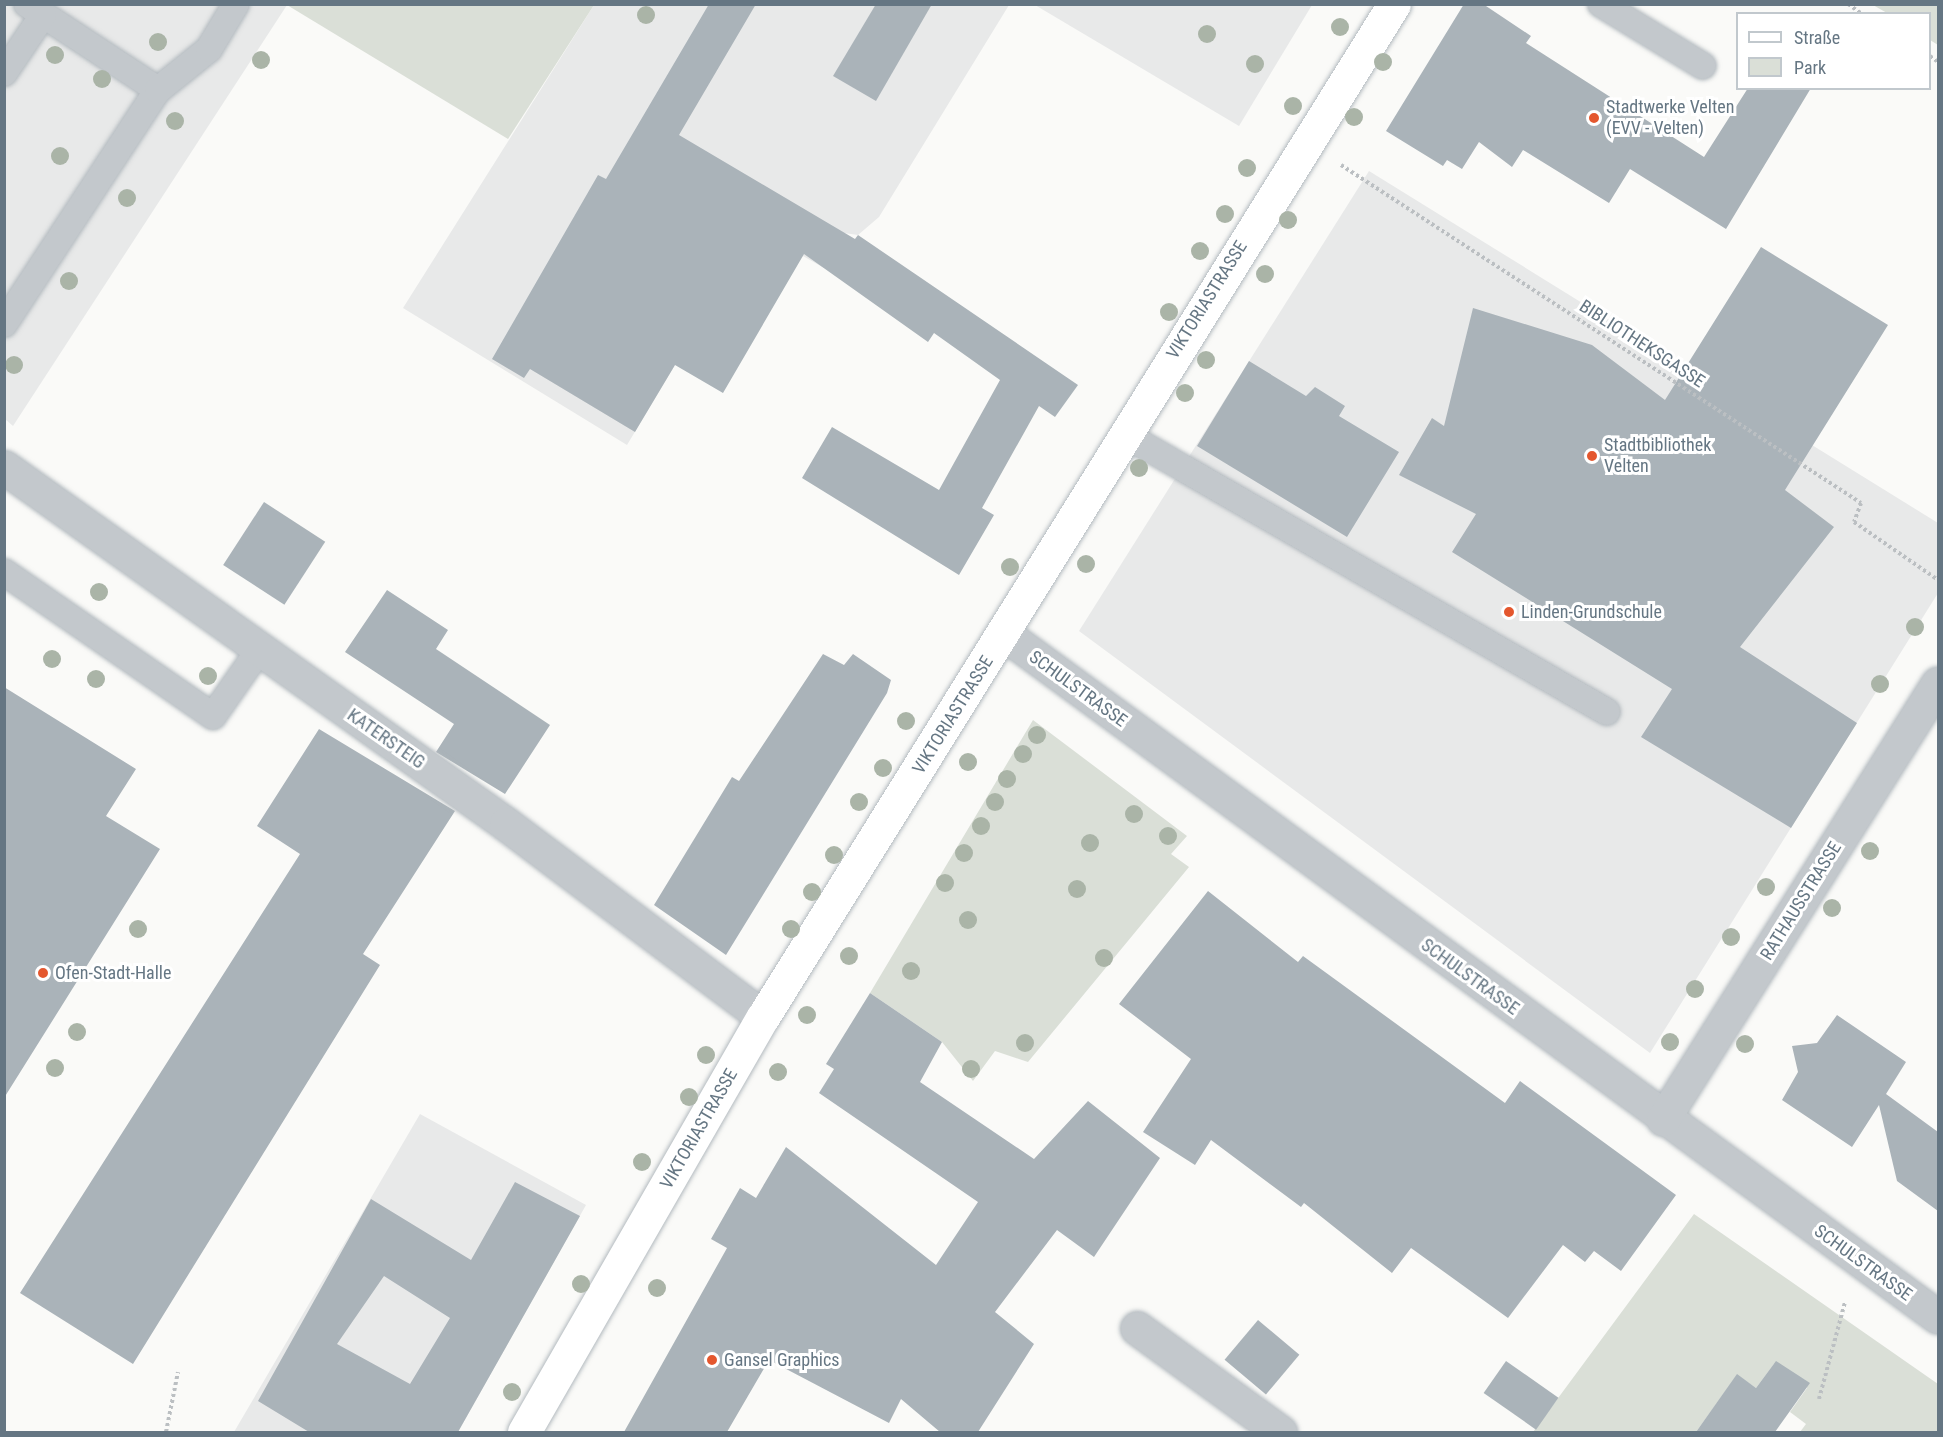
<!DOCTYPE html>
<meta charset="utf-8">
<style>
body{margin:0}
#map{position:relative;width:1943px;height:1437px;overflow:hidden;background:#fafaf8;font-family:"Roboto Condensed",sans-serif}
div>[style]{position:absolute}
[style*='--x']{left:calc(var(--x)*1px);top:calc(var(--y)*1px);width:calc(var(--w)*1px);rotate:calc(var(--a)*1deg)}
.built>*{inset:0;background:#e8e9e9}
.green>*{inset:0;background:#dadfd7}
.building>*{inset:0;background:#aab3b9;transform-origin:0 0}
.path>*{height:4px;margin-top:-2px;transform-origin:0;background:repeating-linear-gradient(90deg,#bbbfc2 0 3px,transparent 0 6px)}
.roads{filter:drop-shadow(0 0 2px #b3babf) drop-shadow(0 0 2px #b3babf)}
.lane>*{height:26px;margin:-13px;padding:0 13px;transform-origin:13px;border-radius:13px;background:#c3c8cc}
.street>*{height:33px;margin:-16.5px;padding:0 16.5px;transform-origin:16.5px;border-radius:16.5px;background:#c3c8cc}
.secondary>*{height:33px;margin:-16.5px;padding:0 16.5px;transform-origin:16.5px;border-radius:16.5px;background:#fff}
.trees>*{width:18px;height:18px;margin:-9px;border-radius:50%;background:#aab4a7}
.dots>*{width:16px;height:16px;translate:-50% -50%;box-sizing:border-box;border:3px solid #fff;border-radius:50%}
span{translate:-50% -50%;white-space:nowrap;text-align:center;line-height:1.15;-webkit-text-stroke:6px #fff;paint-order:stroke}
.poi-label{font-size:18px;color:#657683}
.left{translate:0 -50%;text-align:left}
.street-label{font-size:18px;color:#657683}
.frame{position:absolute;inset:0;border:6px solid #657683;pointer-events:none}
.legend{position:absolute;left:1736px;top:12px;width:195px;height:78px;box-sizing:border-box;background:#fff;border:2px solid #c1c8cd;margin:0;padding:8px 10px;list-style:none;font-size:18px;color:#657683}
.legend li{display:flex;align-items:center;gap:12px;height:30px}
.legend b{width:30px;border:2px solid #c1c8cd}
</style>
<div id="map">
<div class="built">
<div style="clip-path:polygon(5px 5px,287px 5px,13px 426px,5px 419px)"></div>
<div style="clip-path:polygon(594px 5px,1009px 5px,879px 217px,858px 235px,844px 233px,824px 268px,803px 256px,675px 365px,627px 445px,403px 308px)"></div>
<div style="clip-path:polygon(1035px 5px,1312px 5px,1239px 126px)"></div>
<div style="clip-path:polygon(1369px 171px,1938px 523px,1938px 593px,1650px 1053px,1079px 631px)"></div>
<div style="clip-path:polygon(420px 1114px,586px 1205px,458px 1432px,234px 1432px)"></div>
</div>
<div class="green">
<div style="clip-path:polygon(287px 5px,287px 4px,594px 5px,508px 139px)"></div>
<div style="clip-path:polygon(1873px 5px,1938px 5px,1938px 45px,1930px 40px,1930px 14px,1887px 13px)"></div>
<div style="clip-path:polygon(1033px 720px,1187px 836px,1171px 854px,1189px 867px,1028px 1062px,995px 1051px,973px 1081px,942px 1042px,870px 993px)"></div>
<div style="clip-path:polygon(1694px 1214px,1938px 1384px,1938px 1432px,1800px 1432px,1806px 1424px,1790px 1412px,1807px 1388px,1805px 1380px,1774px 1364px,1756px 1388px,1737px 1375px,1696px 1432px,1533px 1432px)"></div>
</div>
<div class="building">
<div style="clip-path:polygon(709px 4px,756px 4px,679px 135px,855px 239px,858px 235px,1078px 385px,1055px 417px,1039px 406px,982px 508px,994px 515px,959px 575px,802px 478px,832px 427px,939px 490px,1000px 380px,934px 333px,928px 342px,804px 254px,723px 393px,675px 365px,635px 432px,530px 369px,524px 378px,492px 359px,598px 175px,606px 179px)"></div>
<div style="clip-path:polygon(876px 4px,932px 4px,876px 101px,833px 76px)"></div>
<div style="clip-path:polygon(1464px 4px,1483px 4px,1531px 36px,1526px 43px,1704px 157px,1748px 88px,1811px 88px,1726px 229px,1630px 169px,1609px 203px,1523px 150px,1512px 167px,1479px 142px,1462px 169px,1447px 160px,1443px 166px,1386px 131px)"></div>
<div style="clip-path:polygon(1761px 247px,1888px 325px,1785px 490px,1834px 527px,1740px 647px,1857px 723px,1791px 828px,1641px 737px,1672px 689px,1452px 552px,1476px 514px,1399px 475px,1432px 418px,1444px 426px,1473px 308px,1592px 345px,1665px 400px)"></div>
<div style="clip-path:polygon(1249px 361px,1306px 396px,1315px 387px,1345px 406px,1339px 416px,1399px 452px,1347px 537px,1197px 446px)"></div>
<div style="left:264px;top:502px;width:73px;height:75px;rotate:33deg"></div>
<div style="clip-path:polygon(387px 590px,448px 630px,436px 649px,550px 725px,505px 794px,436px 752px,454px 724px,345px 652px)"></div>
<div style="clip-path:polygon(823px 654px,844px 665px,853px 654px,891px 680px,887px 693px,726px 955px,654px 905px,732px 777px,739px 781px)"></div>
<div style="clip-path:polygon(4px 687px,136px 769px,106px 816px,160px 849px,4px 1098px)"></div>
<div style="clip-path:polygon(319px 729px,455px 811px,363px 954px,380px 965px,133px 1364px,20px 1293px,300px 854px,257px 826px)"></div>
<div style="clip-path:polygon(1208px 891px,1298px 962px,1303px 956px,1505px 1103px,1520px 1081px,1676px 1195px,1621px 1271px,1594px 1251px,1585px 1262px,1563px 1245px,1508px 1318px,1411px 1248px,1392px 1273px,1304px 1203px,1301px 1207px,1211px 1140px,1195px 1165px,1143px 1132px,1191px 1059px,1119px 1004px)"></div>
<div style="clip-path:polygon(870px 993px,942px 1042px,920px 1082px,1034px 1159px,1088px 1101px,1160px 1158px,1094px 1257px,1057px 1230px,995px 1312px,1034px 1344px,978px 1432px,940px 1432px,901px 1399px,889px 1423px,769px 1360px,727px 1432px,624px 1432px,727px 1248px,711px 1239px,740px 1188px,756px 1198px,786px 1147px,936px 1265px,978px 1202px,819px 1093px,834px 1069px,826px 1064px)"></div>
<div style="clip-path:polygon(1837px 1015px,1906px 1062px,1886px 1094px,1938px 1132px,1938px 1211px,1897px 1181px,1879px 1105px,1852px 1147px,1782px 1100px,1798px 1072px,1792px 1046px,1817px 1043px)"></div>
<div style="clip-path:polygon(evenodd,515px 1182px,580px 1216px,458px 1432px,309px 1432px,258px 1401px,371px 1199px,471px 1260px,515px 1182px,384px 1276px,450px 1318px,410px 1384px,337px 1344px,384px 1276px)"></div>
<div style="left:1258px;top:1320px;width:54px;height:52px;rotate:40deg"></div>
<div style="left:1506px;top:1361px;width:64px;height:39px;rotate:35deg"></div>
<div style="clip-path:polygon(1776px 1361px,1810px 1383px,1775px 1432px,1696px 1432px,1737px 1374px,1756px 1388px)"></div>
</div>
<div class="path">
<div style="--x:1848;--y:4;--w:17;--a:36"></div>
<div style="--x:1930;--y:56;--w:10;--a:37"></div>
<div style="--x:1341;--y:165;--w:620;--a:33.02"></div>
<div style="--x:1861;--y:503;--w:20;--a:110"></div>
<div style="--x:1854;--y:522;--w:102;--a:34.6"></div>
<div style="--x:1819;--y:1399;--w:100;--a:-75"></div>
<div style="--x:166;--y:1432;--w:61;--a:-78.7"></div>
</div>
<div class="roads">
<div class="lane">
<div style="--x:27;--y:4;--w:157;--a:33.3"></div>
<div style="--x:1601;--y:4;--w:119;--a:31.3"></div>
<div style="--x:4;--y:73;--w:70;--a:-56.1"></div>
<div style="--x:4;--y:324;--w:280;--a:-56.7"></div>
<div style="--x:158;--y:90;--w:65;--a:-38.8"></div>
<div style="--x:209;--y:49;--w:52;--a:-59"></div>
<div style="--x:1124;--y:434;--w:557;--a:29.92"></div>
<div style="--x:4;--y:572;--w:254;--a:34.6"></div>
<div style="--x:213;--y:716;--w:82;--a:-55"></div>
</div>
<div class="street">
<div style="--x:4;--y:467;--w:616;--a:35.42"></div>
<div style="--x:506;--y:824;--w:321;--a:36.9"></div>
<div style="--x:1003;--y:633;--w:1158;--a:36.19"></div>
<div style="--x:1663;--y:1119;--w:515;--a:-57.76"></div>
<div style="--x:1137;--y:1328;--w:177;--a:36"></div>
</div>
<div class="secondary">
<div style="--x:524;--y:1432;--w:479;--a:-60.1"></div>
<div style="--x:763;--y:1017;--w:1193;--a:-58.08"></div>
</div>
</div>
<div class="trees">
<div style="left:646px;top:15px"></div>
<div style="left:1340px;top:27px"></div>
<div style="left:1207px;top:34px"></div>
<div style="left:158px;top:42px"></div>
<div style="left:55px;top:55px"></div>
<div style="left:261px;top:60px"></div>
<div style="left:1383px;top:62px"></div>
<div style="left:1255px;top:64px"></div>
<div style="left:102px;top:79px"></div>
<div style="left:1293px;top:106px"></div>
<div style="left:1354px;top:117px"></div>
<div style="left:175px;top:121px"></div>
<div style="left:60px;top:156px"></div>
<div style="left:1247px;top:168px"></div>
<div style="left:127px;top:198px"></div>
<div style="left:1225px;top:214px"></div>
<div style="left:1288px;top:220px"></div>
<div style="left:1200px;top:251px"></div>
<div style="left:1265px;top:274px"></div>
<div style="left:69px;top:281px"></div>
<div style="left:1169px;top:312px"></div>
<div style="left:1206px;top:360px"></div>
<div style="left:14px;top:365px"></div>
<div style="left:1185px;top:393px"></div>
<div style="left:1139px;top:468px"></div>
<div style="left:1086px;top:564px"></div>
<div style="left:1010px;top:567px"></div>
<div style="left:99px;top:592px"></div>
<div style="left:1915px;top:627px"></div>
<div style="left:52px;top:659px"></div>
<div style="left:208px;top:676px"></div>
<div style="left:96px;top:679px"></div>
<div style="left:1880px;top:684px"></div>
<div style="left:906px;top:721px"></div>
<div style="left:1037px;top:735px"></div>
<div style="left:1023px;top:754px"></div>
<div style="left:968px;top:762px"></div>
<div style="left:883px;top:768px"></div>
<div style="left:1007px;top:779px"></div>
<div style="left:859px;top:802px"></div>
<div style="left:995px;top:802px"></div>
<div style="left:1134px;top:814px"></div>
<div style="left:981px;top:826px"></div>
<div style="left:1168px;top:836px"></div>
<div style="left:1090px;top:843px"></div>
<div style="left:1870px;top:851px"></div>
<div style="left:964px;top:853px"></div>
<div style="left:834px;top:855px"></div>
<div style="left:945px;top:883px"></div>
<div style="left:1766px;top:887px"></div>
<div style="left:1077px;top:889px"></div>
<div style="left:812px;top:892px"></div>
<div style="left:1832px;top:908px"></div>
<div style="left:968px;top:920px"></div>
<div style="left:138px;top:929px"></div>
<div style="left:791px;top:929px"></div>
<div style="left:1731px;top:937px"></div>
<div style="left:849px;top:956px"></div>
<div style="left:1104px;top:958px"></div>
<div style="left:911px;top:971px"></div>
<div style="left:1695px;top:989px"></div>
<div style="left:807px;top:1015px"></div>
<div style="left:77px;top:1032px"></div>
<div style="left:1670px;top:1042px"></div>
<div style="left:1025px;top:1043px"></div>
<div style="left:1745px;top:1044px"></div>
<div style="left:706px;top:1055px"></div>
<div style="left:55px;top:1068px"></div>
<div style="left:971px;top:1069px"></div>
<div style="left:778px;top:1072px"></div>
<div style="left:689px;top:1097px"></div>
<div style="left:642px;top:1162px"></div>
<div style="left:581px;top:1284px"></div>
<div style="left:657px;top:1288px"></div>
<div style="left:512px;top:1392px"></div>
</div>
<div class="dots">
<div style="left:1594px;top:118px;background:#e4572e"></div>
<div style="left:1592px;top:456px;background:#e4572e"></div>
<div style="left:1509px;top:612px;background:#e4572e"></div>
<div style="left:43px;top:973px;background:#e4572e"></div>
<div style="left:712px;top:1360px;background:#e4572e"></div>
</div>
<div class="poi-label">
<span class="left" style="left:1606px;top:118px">Stadtwerke Velten<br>(EVV - Velten)</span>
<span class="left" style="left:1604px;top:456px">Stadtbibliothek<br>Velten</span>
<span class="left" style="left:1521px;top:612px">Linden-Grundschule</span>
<span class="left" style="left:55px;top:973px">Ofen-Stadt-Halle</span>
<span class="left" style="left:724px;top:1360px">Gansel Graphics</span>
</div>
<div class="street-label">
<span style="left:1207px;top:300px;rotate:-58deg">VIKTORIASTRASSE</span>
<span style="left:1642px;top:344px;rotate:33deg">BIBLIOTHEKSGASSE</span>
<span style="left:1078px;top:689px;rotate:36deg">SCHULSTRASSE</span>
<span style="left:953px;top:715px;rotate:-58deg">VIKTORIASTRASSE</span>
<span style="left:386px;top:739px;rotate:35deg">KATERSTEIG</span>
<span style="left:1801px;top:901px;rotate:-58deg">RATHAUSSTRASSE</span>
<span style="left:1470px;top:977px;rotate:36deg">SCHULSTRASSE</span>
<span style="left:699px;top:1129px;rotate:-60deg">VIKTORIASTRASSE</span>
<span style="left:1863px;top:1263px;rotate:36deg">SCHULSTRASSE</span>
</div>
<div class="frame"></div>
<ul class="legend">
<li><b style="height:8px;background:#fff"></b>Straße</li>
<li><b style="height:16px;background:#dadfd7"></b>Park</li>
</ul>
</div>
